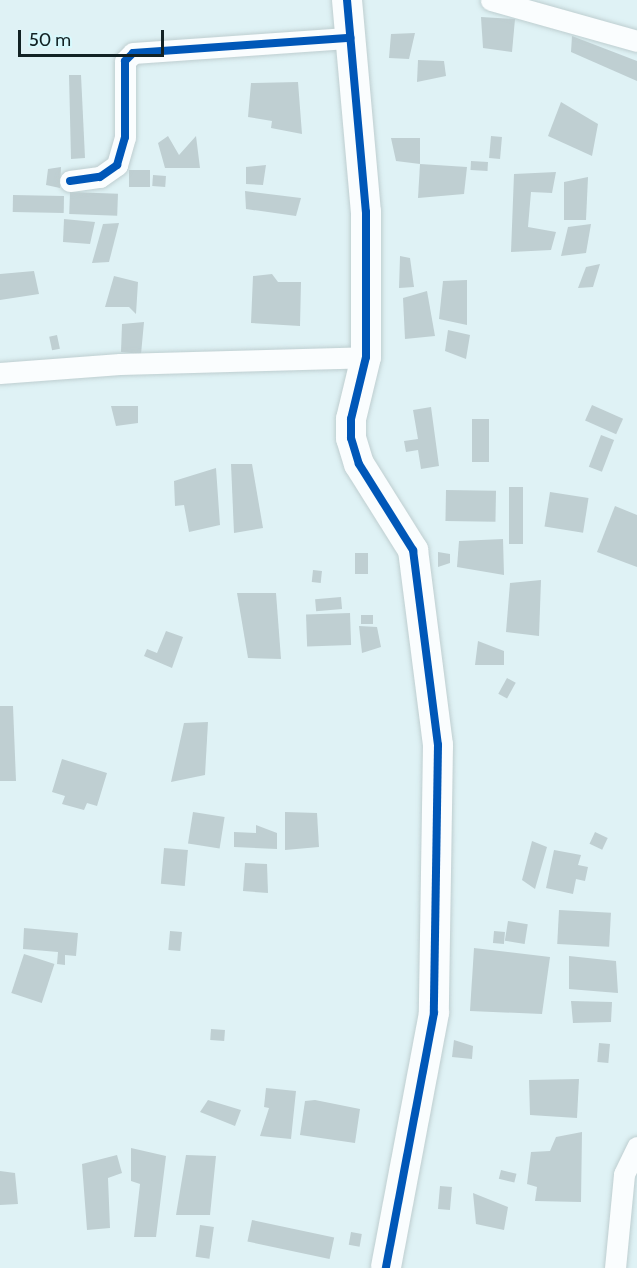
<!DOCTYPE html>
<style>
body{margin:0}
#map{position:relative;width:637px;height:1268px;overflow:hidden;background:#dff2f5;font-family:Cabin,sans-serif}
div>[style]{position:absolute}
[style*='--x']{left:calc(var(--x)*1px);top:calc(var(--y)*1px);width:calc(var(--w)*1px);rotate:calc(var(--a)*1deg)}
.building>*{inset:0;background:#bfcfd2;transform-origin:0 0}
.roads{filter:drop-shadow(0 0 2px #beced0) drop-shadow(0 0 2px #beced0)}
.street>*{height:21px;margin:-10.5px;padding:0 10.5px;transform-origin:10.5px;border-radius:10.5px;background:#fafdfe}
.secondary>*{height:30px;margin:-15px;padding:0 15px;transform-origin:15px;border-radius:15px;background:#fafdfe}
.cycleway>*{height:8px;margin:-4px;padding:0 4px;transform-origin:4px;border-radius:4px;background:#0057b8}
span{translate:-50% -50%;white-space:nowrap;text-align:center;line-height:1.15;-webkit-text-stroke:6px #d7f9fd;paint-order:stroke}
.scale{position:absolute;left:18px;top:30px;width:146px;height:27px;box-sizing:border-box;border:3px solid #122224;border-top:0;padding-left:8px;font-size:18px;line-height:21px;white-space:nowrap;color:#122224;-webkit-text-stroke:4px #d7f9fd;paint-order:stroke}
</style>
<div id="map">
<div class="building">
<div style="clip-path:polygon(481px 17px,515px 19px,512px 52px,483px 48px)"></div>
<div style="clip-path:polygon(415px 33px,409px 59px,389px 58px,391px 34px)"></div>
<div style="clip-path:polygon(572px 36px,637px 61px,637px 81px,571px 52px)"></div>
<div style="clip-path:polygon(418px 60px,444px 61px,446px 76px,417px 82px)"></div>
<div style="clip-path:polygon(69px 75px,81px 75px,85px 158px,71px 159px)"></div>
<div style="clip-path:polygon(298px 82px,302px 134px,271px 128px,272px 121px,248px 117px,251px 83px)"></div>
<div style="clip-path:polygon(561px 102px,598px 124px,592px 156px,548px 136px)"></div>
<div style="clip-path:polygon(168px 136px,179px 155px,196px 136px,200px 168px,165px 168px,158px 143px)"></div>
<div style="left:491px;top:136px;width:11px;height:22px;rotate:5deg"></div>
<div style="clip-path:polygon(391px 138px,420px 138px,420px 164px,396px 161px)"></div>
<div style="left:471px;top:161px;width:17px;height:9px;rotate:3deg"></div>
<div style="clip-path:polygon(420px 164px,467px 167px,464px 194px,418px 198px)"></div>
<div style="clip-path:polygon(266px 165px,263px 185px,246px 184px,246px 167px)"></div>
<div style="clip-path:polygon(61px 167px,60px 188px,46px 185px,48px 169px)"></div>
<div style="left:129px;top:170px;width:21px;height:17px"></div>
<div style="clip-path:polygon(556px 172px,552px 193px,531px 192px,528px 227px,556px 232px,551px 250px,511px 252px,514px 174px)"></div>
<div style="left:153px;top:175px;width:13px;height:11px;rotate:4deg"></div>
<div style="clip-path:polygon(588px 177px,586px 220px,564px 220px,564px 182px)"></div>
<div style="clip-path:polygon(245px 191px,301px 198px,296px 216px,246px 209px)"></div>
<div style="left:70px;top:192px;width:48px;height:22px;rotate:2deg"></div>
<div style="left:13px;top:195px;width:51px;height:17px;rotate:1deg"></div>
<div style="clip-path:polygon(64px 219px,95px 222px,90px 244px,63px 242px)"></div>
<div style="clip-path:polygon(119px 223px,109px 262px,92px 263px,103px 224px)"></div>
<div style="clip-path:polygon(591px 224px,586px 253px,561px 256px,568px 227px)"></div>
<div style="clip-path:polygon(400px 256px,410px 258px,414px 287px,399px 288px)"></div>
<div style="clip-path:polygon(600px 264px,593px 287px,578px 288px,586px 267px)"></div>
<div style="clip-path:polygon(34px 271px,39px 294px,0 300px,0 274px)"></div>
<div style="clip-path:polygon(272px 274px,278px 282px,301px 282px,300px 326px,251px 323px,253px 276px)"></div>
<div style="clip-path:polygon(114px 276px,138px 282px,136px 314px,129px 307px,105px 307px)"></div>
<div style="clip-path:polygon(467px 280px,467px 325px,439px 319px,443px 281px)"></div>
<div style="clip-path:polygon(427px 291px,435px 336px,405px 339px,403px 298px)"></div>
<div style="clip-path:polygon(144px 322px,141px 354px,121px 352px,122px 324px)"></div>
<div style="clip-path:polygon(448px 330px,470px 335px,466px 359px,445px 351px)"></div>
<div style="left:57px;top:335px;width:14px;height:8px;rotate:78deg"></div>
<div style="left:592px;top:405px;width:34px;height:17px;rotate:24deg"></div>
<div style="clip-path:polygon(111px 406px,138px 406px,138px 423px,116px 426px)"></div>
<div style="clip-path:polygon(431px 407px,439px 466px,421px 469px,418px 450px,406px 452px,404px 441px,418px 439px,413px 410px)"></div>
<div style="left:472px;top:419px;width:17px;height:43px"></div>
<div style="left:601px;top:435px;width:14px;height:34px;rotate:21deg"></div>
<div style="clip-path:polygon(231px 464px,252px 464px,263px 528px,234px 533px)"></div>
<div style="clip-path:polygon(216px 468px,220px 525px,189px 532px,184px 505px,175px 506px,174px 481px)"></div>
<div style="left:509px;top:487px;width:14px;height:57px"></div>
<div style="left:446px;top:490px;width:50px;height:31px;rotate:1deg"></div>
<div style="left:550px;top:492px;width:39px;height:35px;rotate:9deg"></div>
<div style="clip-path:polygon(615px 506px,637px 515px,637px 567px,597px 552px)"></div>
<div style="clip-path:polygon(503px 539px,504px 575px,457px 567px,459px 541px)"></div>
<div style="clip-path:polygon(438px 552px,450px 554px,450px 563px,438px 567px)"></div>
<div style="left:355px;top:553px;width:13px;height:21px"></div>
<div style="left:313px;top:570px;width:9px;height:12px;rotate:6deg"></div>
<div style="clip-path:polygon(541px 580px,539px 636px,506px 632px,510px 583px)"></div>
<div style="clip-path:polygon(237px 593px,276px 593px,281px 659px,248px 658px)"></div>
<div style="left:341px;top:597px;width:12px;height:26px;rotate:85deg"></div>
<div style="left:350px;top:613px;width:32px;height:44px;rotate:88deg"></div>
<div style="left:373px;top:615px;width:9px;height:12px;rotate:90deg"></div>
<div style="clip-path:polygon(359px 626px,377px 627px,381px 647px,362px 653px)"></div>
<div style="clip-path:polygon(166px 631px,183px 637px,172px 668px,144px 656px,147px 649px,157px 653px)"></div>
<div style="clip-path:polygon(478px 641px,504px 651px,504px 665px,475px 665px)"></div>
<div style="left:507px;top:678px;width:10px;height:18px;rotate:29deg"></div>
<div style="clip-path:polygon(0 706px,13px 706px,16px 781px,0 781px)"></div>
<div style="clip-path:polygon(208px 722px,205px 775px,171px 782px,184px 723px)"></div>
<div style="clip-path:polygon(62px 759px,107px 773px,97px 806px,87px 803px,84px 810px,62px 804px,65px 796px,52px 792px)"></div>
<div style="left:193px;top:812px;width:32px;height:32px;rotate:9deg"></div>
<div style="clip-path:polygon(285px 812px,317px 813px,319px 847px,285px 850px)"></div>
<div style="clip-path:polygon(256px 825px,277px 833px,277px 849px,234px 847px,234px 832px,256px 833px)"></div>
<div style="left:595px;top:832px;width:14px;height:13px;rotate:25deg"></div>
<div style="clip-path:polygon(532px 841px,547px 847px,535px 889px,522px 880px)"></div>
<div style="left:164px;top:848px;width:24px;height:36px;rotate:5deg"></div>
<div style="clip-path:polygon(554px 850px,581px 855px,578px 865px,588px 867px,585px 881px,576px 879px,573px 894px,546px 888px)"></div>
<div style="clip-path:polygon(245px 863px,267px 864px,268px 893px,243px 891px)"></div>
<div style="left:559px;top:910px;width:52px;height:34px;rotate:3deg"></div>
<div style="left:508px;top:921px;width:20px;height:20px;rotate:9deg"></div>
<div style="clip-path:polygon(24px 928px,78px 933px,76px 956px,65px 955px,65px 965px,57px 964px,58px 952px,23px 949px)"></div>
<div style="left:170px;top:931px;width:12px;height:19px;rotate:5deg"></div>
<div style="left:494px;top:931px;width:11px;height:12px;rotate:5deg"></div>
<div style="clip-path:polygon(474px 948px,550px 957px,542px 1014px,470px 1011px)"></div>
<div style="left:24px;top:954px;width:32px;height:41px;rotate:18deg"></div>
<div style="clip-path:polygon(569px 956px,616px 961px,618px 993px,569px 989px)"></div>
<div style="clip-path:polygon(571px 1001px,612px 1002px,611px 1022px,573px 1023px)"></div>
<div style="left:211px;top:1029px;width:14px;height:11px;rotate:4deg"></div>
<div style="clip-path:polygon(454px 1040px,473px 1046px,472px 1059px,452px 1057px)"></div>
<div style="left:599px;top:1043px;width:11px;height:19px;rotate:5deg"></div>
<div style="clip-path:polygon(579px 1079px,577px 1118px,530px 1115px,529px 1080px)"></div>
<div style="clip-path:polygon(266px 1088px,296px 1091px,291px 1139px,260px 1136px,269px 1108px,264px 1107px)"></div>
<div style="clip-path:polygon(208px 1100px,241px 1110px,235px 1126px,200px 1112px)"></div>
<div style="clip-path:polygon(315px 1100px,360px 1109px,355px 1143px,300px 1135px,305px 1101px)"></div>
<div style="clip-path:polygon(582px 1132px,581px 1202px,535px 1201px,537px 1187px,527px 1184px,531px 1152px,550px 1151px,556px 1137px)"></div>
<div style="clip-path:polygon(131px 1148px,166px 1156px,156px 1237px,134px 1237px,140px 1184px,131px 1181px)"></div>
<div style="clip-path:polygon(117px 1155px,122px 1173px,108px 1178px,110px 1228px,87px 1230px,82px 1164px)"></div>
<div style="clip-path:polygon(186px 1155px,216px 1156px,210px 1215px,176px 1215px)"></div>
<div style="left:501px;top:1170px;width:16px;height:9px;rotate:14deg"></div>
<div style="clip-path:polygon(0 1171px,15px 1173px,18px 1204px,0 1205px)"></div>
<div style="left:440px;top:1186px;width:12px;height:23px;rotate:5deg"></div>
<div style="clip-path:polygon(473px 1193px,508px 1207px,504px 1230px,476px 1224px)"></div>
<div style="left:252px;top:1220px;width:84px;height:22px;rotate:12deg"></div>
<div style="left:200px;top:1225px;width:14px;height:32px;rotate:8deg"></div>
<div style="left:351px;top:1232px;width:11px;height:13px;rotate:10deg"></div>
</div>
<div class="roads">
<div class="street">
<div style="--x:491;--y:0;--w:152;--a:15.7"></div>
<div style="--x:70;--y:181;--w:30;--a:-8"></div>
<div style="--x:100;--y:177;--w:21;--a:-35"></div>
<div style="--x:117;--y:165;--w:29;--a:-74"></div>
<div style="--x:125;--y:137;--w:76;--a:-90"></div>
<div style="--x:125;--y:61;--w:11;--a:-45"></div>
<div style="--x:133;--y:53;--w:218;--a:-4"></div>
<div style="--x:0;--y:373;--w:120;--a:-4.3"></div>
<div style="--x:120;--y:364;--w:246;--a:-1.6"></div>
<div style="--x:615;--y:1268;--w:94;--a:-84.5"></div>
<div style="--x:624;--y:1174;--w:30;--a:-64"></div>
</div>
<div class="secondary">
<div style="--x:347;--y:0;--w:213;--a:84.9"></div>
<div style="--x:366;--y:212;--w:145;--a:90"></div>
<div style="--x:366;--y:357;--w:64;--a:103.6"></div>
<div style="--x:351;--y:419;--w:19;--a:90"></div>
<div style="--x:351;--y:438;--w:27;--a:73"></div>
<div style="--x:359;--y:464;--w:102;--a:57.9"></div>
<div style="--x:413;--y:550;--w:197;--a:82.7"></div>
<div style="--x:438;--y:745;--w:268;--a:90.9"></div>
<div style="--x:434;--y:1013;--w:259;--a:100.7"></div>
</div>
</div>
<div class="cycleway">
<div style="--x:347;--y:0;--w:213;--a:84.9"></div>
<div style="--x:366;--y:212;--w:145;--a:90"></div>
<div style="--x:366;--y:357;--w:64;--a:103.6"></div>
<div style="--x:351;--y:419;--w:19;--a:90"></div>
<div style="--x:351;--y:438;--w:27;--a:73"></div>
<div style="--x:359;--y:464;--w:102;--a:57.9"></div>
<div style="--x:413;--y:550;--w:197;--a:82.7"></div>
<div style="--x:438;--y:745;--w:268;--a:90.9"></div>
<div style="--x:434;--y:1013;--w:259;--a:100.7"></div>
<div style="--x:70;--y:181;--w:30;--a:-8"></div>
<div style="--x:100;--y:177;--w:21;--a:-35"></div>
<div style="--x:117;--y:165;--w:29;--a:-74"></div>
<div style="--x:125;--y:137;--w:76;--a:-90"></div>
<div style="--x:125;--y:61;--w:11;--a:-45"></div>
<div style="--x:133;--y:53;--w:218;--a:-4"></div>
</div>
<div class="scale">50 m</div>
</div>
